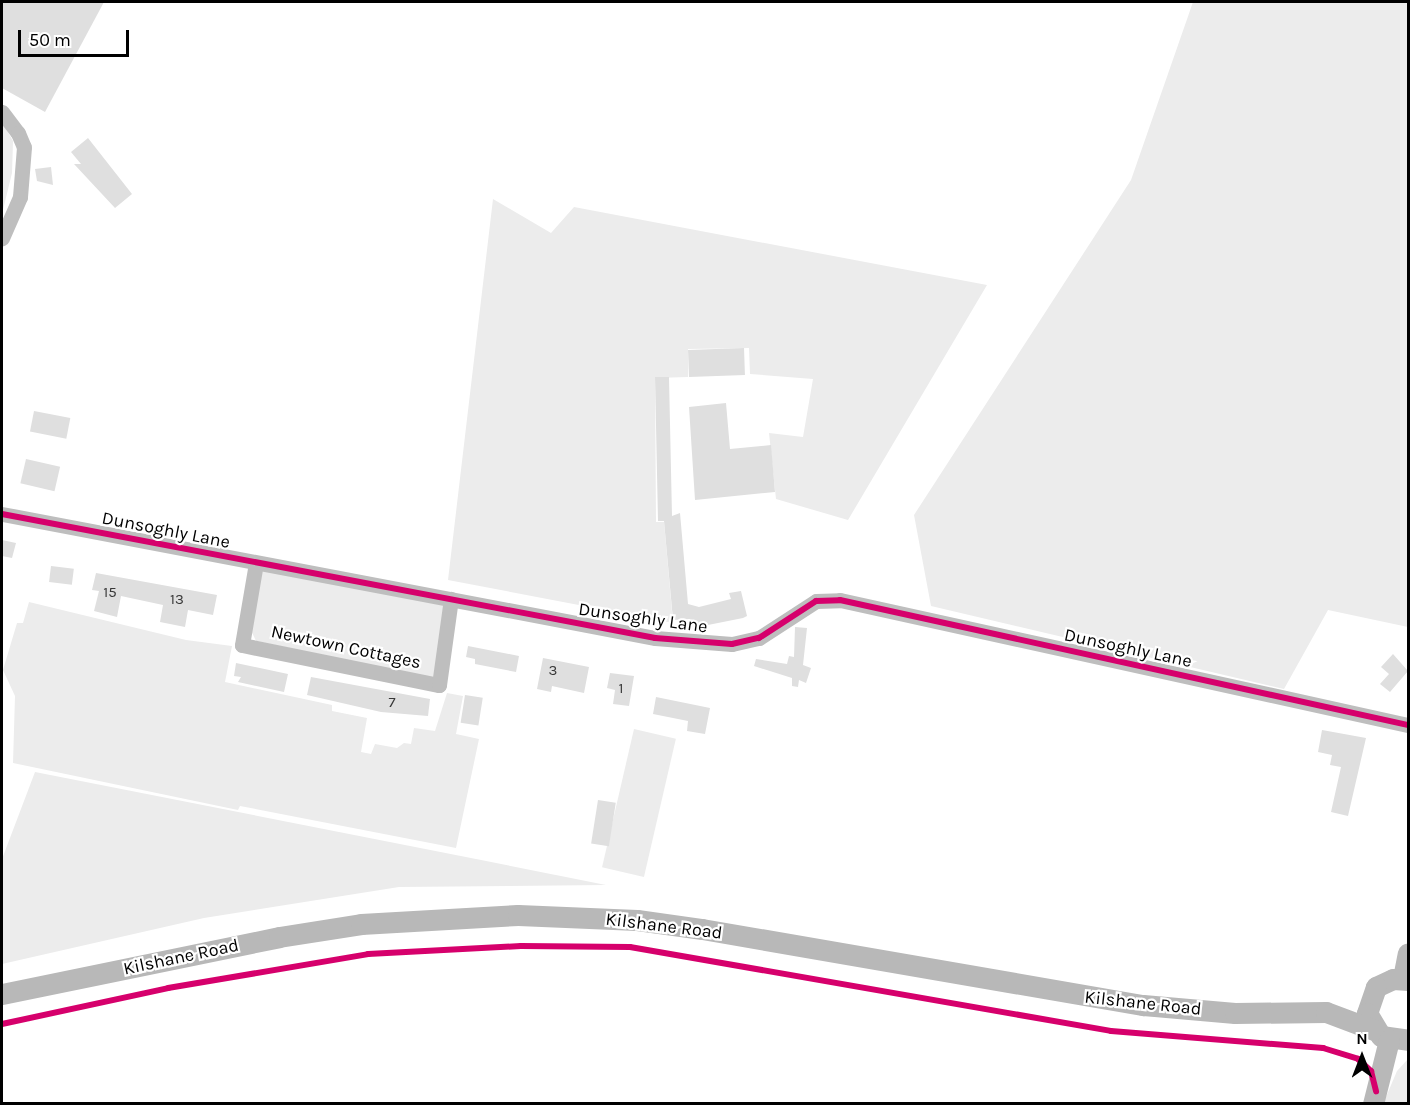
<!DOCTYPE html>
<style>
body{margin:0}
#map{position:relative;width:1410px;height:1105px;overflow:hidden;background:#fff;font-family:Karla,sans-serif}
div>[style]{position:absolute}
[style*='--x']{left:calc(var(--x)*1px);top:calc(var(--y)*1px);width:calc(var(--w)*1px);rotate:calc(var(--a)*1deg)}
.green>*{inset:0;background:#ececec;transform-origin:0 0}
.building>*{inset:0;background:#dfdfdf;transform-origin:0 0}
.street>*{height:15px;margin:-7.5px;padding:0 7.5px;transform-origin:7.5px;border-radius:7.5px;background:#bebebe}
.secondary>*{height:21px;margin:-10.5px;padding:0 10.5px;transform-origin:10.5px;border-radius:10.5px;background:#b8b8b8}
.cycleway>*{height:6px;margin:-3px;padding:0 3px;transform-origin:3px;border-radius:3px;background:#d6006c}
span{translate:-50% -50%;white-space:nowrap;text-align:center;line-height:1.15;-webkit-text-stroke:4.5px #fff;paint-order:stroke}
.number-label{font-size:15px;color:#383838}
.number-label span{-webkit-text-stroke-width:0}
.street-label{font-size:18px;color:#000}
.frame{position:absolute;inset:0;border:3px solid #000;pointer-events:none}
.north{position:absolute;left:1332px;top:1027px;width:60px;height:60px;-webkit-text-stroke:4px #fff;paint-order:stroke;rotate:0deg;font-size:16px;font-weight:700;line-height:24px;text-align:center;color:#000}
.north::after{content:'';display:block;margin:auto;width:21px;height:27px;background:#000;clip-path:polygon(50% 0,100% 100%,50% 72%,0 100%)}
.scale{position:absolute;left:18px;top:30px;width:111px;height:27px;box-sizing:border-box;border:3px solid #000;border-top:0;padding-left:8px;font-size:18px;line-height:21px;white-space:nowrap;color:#000;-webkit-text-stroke:4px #fff;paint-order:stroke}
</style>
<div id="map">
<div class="green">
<div style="clip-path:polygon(1193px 2px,1408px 2px,1408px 627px,1328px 610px,1284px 689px,931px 606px,914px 515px,1131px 180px)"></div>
<div style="clip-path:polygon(2px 122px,13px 141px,12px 173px,2px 214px)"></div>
<div style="clip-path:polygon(493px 199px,551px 233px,574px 207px,987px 285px,848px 520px,776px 499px,769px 433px,803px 437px,813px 379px,750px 374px,749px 348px,688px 349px,688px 377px,655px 378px,656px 522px,664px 522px,673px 623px,448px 580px)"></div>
<div style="clip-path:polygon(258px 568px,446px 604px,434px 678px,256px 641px,249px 626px)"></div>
<div style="clip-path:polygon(29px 602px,186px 640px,232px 646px,225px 682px,332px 705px,332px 711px,367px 718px,361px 752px,371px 754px,375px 744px,397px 748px,404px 743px,411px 744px,414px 728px,435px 731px,447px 693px,463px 696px,456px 734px,479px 739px,456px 848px,240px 806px,238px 810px,13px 763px,15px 696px,3px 670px,17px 623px,23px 623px)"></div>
<div style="left:634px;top:729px;width:43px;height:142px;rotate:13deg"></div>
<div style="clip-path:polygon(35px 772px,476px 859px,606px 885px,399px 887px,204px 918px,2px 964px,2px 859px)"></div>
<div style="clip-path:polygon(1408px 1059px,1408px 1103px,1383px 1104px,1397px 1071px)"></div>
</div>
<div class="building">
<div style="clip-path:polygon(2px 2px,104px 2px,45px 112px,2px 88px)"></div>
<div style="clip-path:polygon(88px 138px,132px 194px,115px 208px,74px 164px,81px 164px,71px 152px)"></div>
<div style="clip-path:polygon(51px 167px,53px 185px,37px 181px,35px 169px)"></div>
<div style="left:744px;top:348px;width:27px;height:56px;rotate:88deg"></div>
<div style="clip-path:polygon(655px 377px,669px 377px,672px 516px,680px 513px,688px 604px,699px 607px,731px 599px,729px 593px,741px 591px,747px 616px,743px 618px,698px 627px,690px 627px,690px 619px,673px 620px,664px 521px,658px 521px)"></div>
<div style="clip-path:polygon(726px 403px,730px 449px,771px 445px,775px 492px,695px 500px,689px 407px)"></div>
<div style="left:34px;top:411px;width:37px;height:21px;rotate:11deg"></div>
<div style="left:26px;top:459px;width:35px;height:25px;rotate:13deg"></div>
<div style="clip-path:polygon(2px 540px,16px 543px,12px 558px,2px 556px)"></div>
<div style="left:51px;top:566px;width:23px;height:16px;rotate:7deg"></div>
<div style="clip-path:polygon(96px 573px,217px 595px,213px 615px,188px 610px,185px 627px,160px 622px,163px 605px,121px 596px,117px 617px,94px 611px,99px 591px,92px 590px)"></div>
<div style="clip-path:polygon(795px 627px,807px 628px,803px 665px,811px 668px,806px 683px,799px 680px,798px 687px,792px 686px,792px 678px,754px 666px,756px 659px,787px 664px,789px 656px,794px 657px)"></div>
<div style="clip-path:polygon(468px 646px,519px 656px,516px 672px,475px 664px,475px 659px,466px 657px)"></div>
<div style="clip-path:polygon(1393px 654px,1408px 671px,1390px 692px,1380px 684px,1389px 674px,1381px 667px)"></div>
<div style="clip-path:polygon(543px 658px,589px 667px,584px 693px,552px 686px,551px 692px,537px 689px)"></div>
<div style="clip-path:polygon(236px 663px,288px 674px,284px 692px,238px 682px,241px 677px,234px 676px)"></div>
<div style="clip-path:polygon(610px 673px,634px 676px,629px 706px,613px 704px,615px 690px,607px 688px)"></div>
<div style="clip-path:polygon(311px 677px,430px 699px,428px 716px,381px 712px,307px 695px)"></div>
<div style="left:465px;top:695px;width:18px;height:28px;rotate:9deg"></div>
<div style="clip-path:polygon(656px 697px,710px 708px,705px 734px,687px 731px,688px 721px,653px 714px)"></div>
<div style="clip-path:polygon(1322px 730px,1366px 738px,1348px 816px,1331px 812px,1341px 767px,1330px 765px,1332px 755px,1318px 752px)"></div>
<div style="left:598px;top:800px;width:18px;height:44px;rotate:9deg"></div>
</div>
<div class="street">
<div style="--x:2;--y:112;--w:26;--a:53"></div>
<div style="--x:18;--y:133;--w:15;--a:67"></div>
<div style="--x:24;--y:147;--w:50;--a:94.6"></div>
<div style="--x:20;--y:197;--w:45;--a:113.7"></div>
<div style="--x:2;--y:514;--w:665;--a:10.75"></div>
<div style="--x:655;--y:638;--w:77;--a:4.5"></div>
<div style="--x:732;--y:644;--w:28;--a:-13"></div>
<div style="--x:759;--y:638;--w:68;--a:-33"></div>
<div style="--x:816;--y:601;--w:24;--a:-2"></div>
<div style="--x:840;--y:600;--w:582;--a:12.41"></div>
<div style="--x:256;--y:563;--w:83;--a:99.7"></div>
<div style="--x:242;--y:645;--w:201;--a:11.5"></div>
<div style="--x:439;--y:685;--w:87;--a:-82.1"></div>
</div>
<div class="secondary">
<div style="--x:1403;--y:978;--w:25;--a:-79"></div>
<div style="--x:1408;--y:980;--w:15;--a:-176"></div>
<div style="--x:1393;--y:979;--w:19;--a:155"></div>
<div style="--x:1376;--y:987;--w:28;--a:109"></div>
<div style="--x:1367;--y:1013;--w:27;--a:59"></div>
<div style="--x:1381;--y:1036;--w:27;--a:8"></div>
<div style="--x:2;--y:994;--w:283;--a:-11.6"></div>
<div style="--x:279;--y:937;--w:83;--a:-9"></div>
<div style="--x:361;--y:924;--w:157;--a:-3.3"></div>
<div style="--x:518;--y:915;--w:119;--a:2.4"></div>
<div style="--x:637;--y:920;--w:66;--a:7.9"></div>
<div style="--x:702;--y:929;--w:448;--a:9.8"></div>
<div style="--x:1143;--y:1005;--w:92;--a:5"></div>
<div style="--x:1235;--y:1013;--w:91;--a:-0.6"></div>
<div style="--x:1326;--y:1012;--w:51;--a:20.6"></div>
<div style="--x:1373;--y:1104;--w:66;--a:-76"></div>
</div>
<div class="cycleway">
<div style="--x:2;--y:514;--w:665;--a:10.75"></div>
<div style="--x:655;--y:638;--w:77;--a:4.5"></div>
<div style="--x:732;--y:644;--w:28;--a:-13"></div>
<div style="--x:759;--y:638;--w:68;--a:-33"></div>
<div style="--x:816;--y:601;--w:24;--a:-2"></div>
<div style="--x:840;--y:600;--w:582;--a:12.41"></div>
<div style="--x:2;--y:1024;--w:170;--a:-12.2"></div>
<div style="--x:168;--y:988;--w:203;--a:-9.6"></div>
<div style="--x:368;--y:954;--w:153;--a:-3"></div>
<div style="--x:521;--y:946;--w:109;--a:0.5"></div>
<div style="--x:630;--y:947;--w:488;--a:9.9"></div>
<div style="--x:1111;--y:1031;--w:213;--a:4.6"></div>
<div style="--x:1323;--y:1048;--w:37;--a:17"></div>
<div style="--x:1358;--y:1059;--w:18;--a:43"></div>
<div style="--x:1371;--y:1071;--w:21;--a:76"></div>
</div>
<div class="number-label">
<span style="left:110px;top:593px">15</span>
<span style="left:177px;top:600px">13</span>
<span style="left:553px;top:671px">3</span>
<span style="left:621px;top:689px">1</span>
<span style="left:392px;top:703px">7</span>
</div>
<div class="street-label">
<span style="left:166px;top:530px;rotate:11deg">Dunsoghly Lane</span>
<span style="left:643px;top:618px;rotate:8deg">Dunsoghly Lane</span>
<span style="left:346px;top:647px;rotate:12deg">Newtown Cottages</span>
<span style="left:1128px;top:648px;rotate:12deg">Dunsoghly Lane</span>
<span style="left:664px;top:926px;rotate:7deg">Kilshane Road</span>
<span style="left:181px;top:957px;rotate:-12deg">Kilshane Road</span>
<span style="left:1143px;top:1003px;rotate:6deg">Kilshane Road</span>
</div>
<div class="frame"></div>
<div class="north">N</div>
<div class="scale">50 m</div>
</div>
